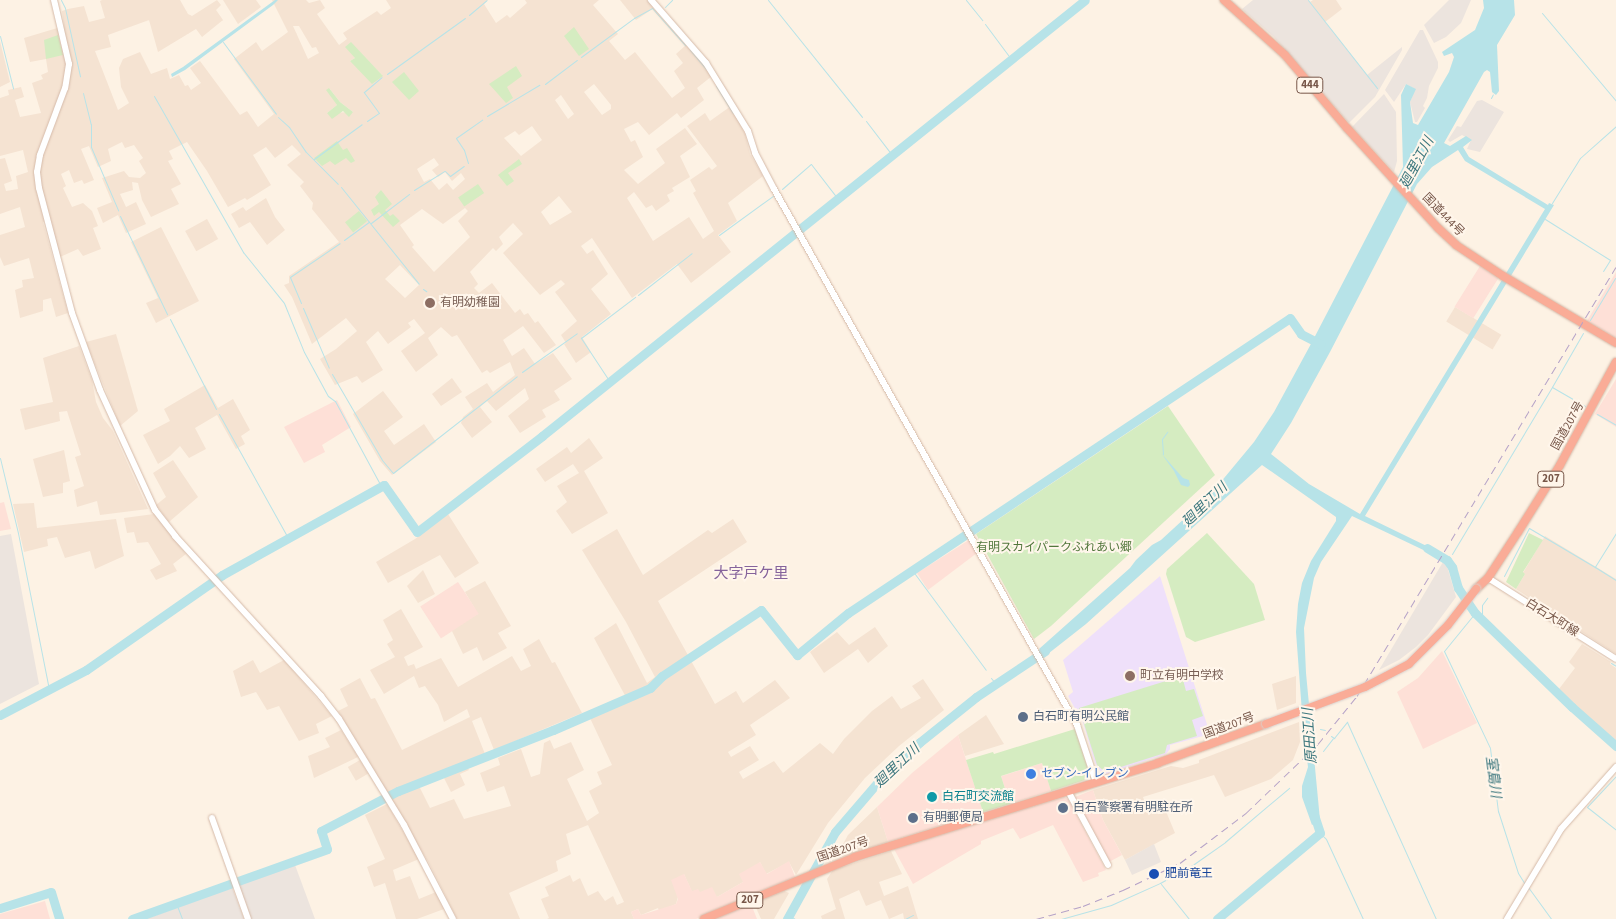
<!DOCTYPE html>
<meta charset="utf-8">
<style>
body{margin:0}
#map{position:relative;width:1616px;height:919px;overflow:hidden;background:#fdf2e4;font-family:"Source Sans 3","Noto Sans JP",sans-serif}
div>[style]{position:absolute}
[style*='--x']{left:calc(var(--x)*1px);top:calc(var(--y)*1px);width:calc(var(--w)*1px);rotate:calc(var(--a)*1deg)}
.residential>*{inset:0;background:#f5e3d2;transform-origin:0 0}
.commercial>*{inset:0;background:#fee0d7;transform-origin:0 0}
.industrial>*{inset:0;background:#ece4de}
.education>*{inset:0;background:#efe0fa}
.green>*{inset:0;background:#d5ecc1;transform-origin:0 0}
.water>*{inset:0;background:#b7e3e8}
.stream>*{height:1px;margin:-0.5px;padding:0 0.5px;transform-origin:0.5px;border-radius:0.5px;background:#b7e3e8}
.river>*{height:9px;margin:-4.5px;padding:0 4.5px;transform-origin:4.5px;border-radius:4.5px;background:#b7e3e8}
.roads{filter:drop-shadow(0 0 1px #d5baa9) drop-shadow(0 0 1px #d5baa9)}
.secondary>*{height:6px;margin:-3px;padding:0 3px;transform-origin:3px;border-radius:3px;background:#fff}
.highway>*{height:8px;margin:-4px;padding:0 4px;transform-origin:4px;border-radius:4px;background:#faac97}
.rail>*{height:1px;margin-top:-0.5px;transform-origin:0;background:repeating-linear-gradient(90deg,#b4a1c7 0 8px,transparent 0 13px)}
.bridges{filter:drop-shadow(0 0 1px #d9d0cc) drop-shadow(0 0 1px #d9d0cc)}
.highway-bridge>*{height:8px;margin:-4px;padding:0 4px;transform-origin:4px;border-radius:4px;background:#faac97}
.dots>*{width:14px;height:14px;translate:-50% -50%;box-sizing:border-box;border:2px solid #fff6eb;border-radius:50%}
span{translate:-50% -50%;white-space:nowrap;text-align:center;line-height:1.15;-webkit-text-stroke:4px #fff6eb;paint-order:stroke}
.shield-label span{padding:1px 4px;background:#fff6eb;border:1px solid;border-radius:4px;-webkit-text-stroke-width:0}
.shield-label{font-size:11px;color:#775648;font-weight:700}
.street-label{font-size:12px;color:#775648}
.education-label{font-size:12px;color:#785e54}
.left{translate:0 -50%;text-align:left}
.park-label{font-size:12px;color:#52773c}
.service-label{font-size:12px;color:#4e5e75}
.shop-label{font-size:12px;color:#366cbe}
.culture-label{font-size:12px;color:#0d838f}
.transit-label{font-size:12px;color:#164399}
.water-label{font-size:14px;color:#3b767d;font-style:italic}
.quarter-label{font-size:15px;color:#85639b}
</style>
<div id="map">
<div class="residential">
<div style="clip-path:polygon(evenodd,102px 0,180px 0,188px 14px,192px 16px,217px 0,221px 5px,216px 10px,223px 20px,202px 37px,196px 29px,158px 52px,149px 20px,108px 35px,111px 47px,95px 51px,118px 110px,129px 103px,121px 87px,119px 68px,123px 59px,140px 52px,151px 74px,167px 68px,170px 79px,179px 75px,185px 86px,188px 85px,191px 90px,201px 83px,190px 68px,200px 61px,240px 115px,247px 111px,258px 127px,274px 114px,234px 59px,256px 42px,262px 51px,288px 32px,272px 0,306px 0,309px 3px,320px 0,325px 8px,317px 14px,339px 45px,347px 39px,343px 33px,377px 11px,381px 15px,391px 8px,386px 0,488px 0,484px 4px,496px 23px,507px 15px,510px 18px,527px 3px,525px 0,599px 0,593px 5px,618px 34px,609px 41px,625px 60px,635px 52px,672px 98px,685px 88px,674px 71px,683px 63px,676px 54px,686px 45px,712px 76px,697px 88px,704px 100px,681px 118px,677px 113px,649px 135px,638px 122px,624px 129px,631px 142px,635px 140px,643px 157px,624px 170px,638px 184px,665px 163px,656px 149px,685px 128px,697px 144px,680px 156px,690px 177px,672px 188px,674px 191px,667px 195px,670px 201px,656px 211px,652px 205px,646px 208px,634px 192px,627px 198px,653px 241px,689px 217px,703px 239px,714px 231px,693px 193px,696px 191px,690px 180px,709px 167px,712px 170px,717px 166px,687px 126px,705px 113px,710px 121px,731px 106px,745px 134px,750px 154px,763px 176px,728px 203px,737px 221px,718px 235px,731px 252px,691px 283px,677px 264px,632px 298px,592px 238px,581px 246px,587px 254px,593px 250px,608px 274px,591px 289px,611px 314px,582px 337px,591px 352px,576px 363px,564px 344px,566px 343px,561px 335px,577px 321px,555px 292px,565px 284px,561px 280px,540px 295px,503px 253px,523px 234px,513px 223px,499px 237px,503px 244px,496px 251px,493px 248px,470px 272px,478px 284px,474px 288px,479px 293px,492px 283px,515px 313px,520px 309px,524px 315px,528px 313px,535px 323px,538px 321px,556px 345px,544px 353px,523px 326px,503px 340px,512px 356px,524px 348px,535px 364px,553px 353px,572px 379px,554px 391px,560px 400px,542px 410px,546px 417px,520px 433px,508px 416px,529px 399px,525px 388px,496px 411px,487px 401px,480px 407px,492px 422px,472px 438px,461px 423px,463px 417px,473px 409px,465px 397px,487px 383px,493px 392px,515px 375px,510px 362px,490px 373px,487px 370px,482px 373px,457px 335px,452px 337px,441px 327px,428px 338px,438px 355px,416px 372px,401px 351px,425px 333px,414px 319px,408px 323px,411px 327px,388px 344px,378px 331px,366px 342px,383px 370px,362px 383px,357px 376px,335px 385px,320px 359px,336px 349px,357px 331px,346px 318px,312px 344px,292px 297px,284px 285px,289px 283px,289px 276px,339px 242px,312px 209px,313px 203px,300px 186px,304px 182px,287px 165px,301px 154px,292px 145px,275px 158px,266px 147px,253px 155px,271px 185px,247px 200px,245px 198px,228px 207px,207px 171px,187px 142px,169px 151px,173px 159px,168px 161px,181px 184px,171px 189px,179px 204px,151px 217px,142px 200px,138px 183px,132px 182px,133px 190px,120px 194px,126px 207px,136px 202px,146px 224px,126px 233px,118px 215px,103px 223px,97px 208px,112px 202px,102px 178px,124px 171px,129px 177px,140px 178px,146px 173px,139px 161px,143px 158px,134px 145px,125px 148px,122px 142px,108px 149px,111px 161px,98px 167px,89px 146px,81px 149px,94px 180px,84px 184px,82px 180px,74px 183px,69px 170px,61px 174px,66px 186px,63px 188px,72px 207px,83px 203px,92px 211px,98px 226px,93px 228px,101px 249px,83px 256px,78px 249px,60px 257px,50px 220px,43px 222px,68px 313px,56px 317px,51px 298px,43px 300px,43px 311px,20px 318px,15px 290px,23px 287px,22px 280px,34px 278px,29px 258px,4px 266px,0 257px,0 235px,25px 227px,20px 207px,0 214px,0 159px,5px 158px,12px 181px,4px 184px,6px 191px,18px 189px,16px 176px,28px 172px,23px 150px,0 156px,0 98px,9px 95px,8px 90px,21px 87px,24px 97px,15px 100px,20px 117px,41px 113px,32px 83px,43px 79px,41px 75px,48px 72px,46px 59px,30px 62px,24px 38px,64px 26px,62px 11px,68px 9px,84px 6px,89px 22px,105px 18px,100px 1px,102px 0,293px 26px,299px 26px,312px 48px,316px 47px,319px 53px,308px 59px,293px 26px,102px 0,351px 43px,382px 75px,382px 76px,350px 61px,355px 58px,351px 43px,102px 0,594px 84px,611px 105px,611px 109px,602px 115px,584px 92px,594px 84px,102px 0,329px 88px,340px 102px,353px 112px,327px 113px,337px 105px,329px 88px,102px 0,561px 95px,574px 114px,568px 119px,555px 100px,561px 95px,102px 0,532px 126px,542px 140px,521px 156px,504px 138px,515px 131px,519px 135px,532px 126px,102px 0,434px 158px,439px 165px,432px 170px,438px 177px,445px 172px,452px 181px,461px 173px,465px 179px,453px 190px,447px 183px,439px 190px,430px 179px,424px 182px,417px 169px,434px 158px,102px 0,559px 196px,572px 212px,550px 225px,541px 212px,559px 196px,102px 0,465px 208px,468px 211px,458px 221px,470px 237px,434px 272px,412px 247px,414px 245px,400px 225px,422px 209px,443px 224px,465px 208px,102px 0,400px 265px,419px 285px,405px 298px,385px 279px,400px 265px)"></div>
<div style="clip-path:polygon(223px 0,256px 0,261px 7px,238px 24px)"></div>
<div style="clip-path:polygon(620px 0,647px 0,654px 8px,636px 20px)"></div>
<div style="clip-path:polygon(1313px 0,1336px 0,1342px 9px,1325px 22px,1310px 2px)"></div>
<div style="clip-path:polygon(0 41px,10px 82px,0 87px)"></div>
<div style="clip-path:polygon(266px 198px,275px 217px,285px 230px,267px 245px,250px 222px,239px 228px,231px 214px,243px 207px,246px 211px)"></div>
<div style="left:207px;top:219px;width:23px;height:25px;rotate:61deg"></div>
<div style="clip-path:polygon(161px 227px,199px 301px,156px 323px,146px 303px,158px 298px,131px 242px)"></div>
<div style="left:1455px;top:307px;width:54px;height:17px;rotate:31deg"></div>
<div style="clip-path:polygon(116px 334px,138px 411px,120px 426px,86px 342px)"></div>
<div style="clip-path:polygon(79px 346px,92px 380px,96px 402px,103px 418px,113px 431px,148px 509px,100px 515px,97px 501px,77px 507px,74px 490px,84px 486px,75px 457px,81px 455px,67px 411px,59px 412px,60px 421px,25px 430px,20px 409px,53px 402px,43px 358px)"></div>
<div style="clip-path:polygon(452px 378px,462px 392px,441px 406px,432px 394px)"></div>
<div style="clip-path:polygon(205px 385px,218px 408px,233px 399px,250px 430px,241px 436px,245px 444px,236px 449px,217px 415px,195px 428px,206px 449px,189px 458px,180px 446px,170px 456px,158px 464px,143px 435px,170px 421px,164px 409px)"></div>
<div style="clip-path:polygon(383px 391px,403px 417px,384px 431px,394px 445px,424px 424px,436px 442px,392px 475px,380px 461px,353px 414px)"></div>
<div style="clip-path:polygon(589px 438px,603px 458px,584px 471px,608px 513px,572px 534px,556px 511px,567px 502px,557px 486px,579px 473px,573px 464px,545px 482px,536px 469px,567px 447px,571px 453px)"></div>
<div style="clip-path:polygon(64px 450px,70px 481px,63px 483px,63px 493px,43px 497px,33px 459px)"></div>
<div style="clip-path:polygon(173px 460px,198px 497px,169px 522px,156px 505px,166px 497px,153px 473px)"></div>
<div style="clip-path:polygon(34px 503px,37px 528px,116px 519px,124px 556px,95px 569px,90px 551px,65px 558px,57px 537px,47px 539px,48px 546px,24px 552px,13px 504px)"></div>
<div style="clip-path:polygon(154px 514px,186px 554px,173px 564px,177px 571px,156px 580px,150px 570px,161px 564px,148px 542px,137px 543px,134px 532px,127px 533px,124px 518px)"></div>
<div style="clip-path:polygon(448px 514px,479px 563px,455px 578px,440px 555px,388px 583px,376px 562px,415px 539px)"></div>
<div style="clip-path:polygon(733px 519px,747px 542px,658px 601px,715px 704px,736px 691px,743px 703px,775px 680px,790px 698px,750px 725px,756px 735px,728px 752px,731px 757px,750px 746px,759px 760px,739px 772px,743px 779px,774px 761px,783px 773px,820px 743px,833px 754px,844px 739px,872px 711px,892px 696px,901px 709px,921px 698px,912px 686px,923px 679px,944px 710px,899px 746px,865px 778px,828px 823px,796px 875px,789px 862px,766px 874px,760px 862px,743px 882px,717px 897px,692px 892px,684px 874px,676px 904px,659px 911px,658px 908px,641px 915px,638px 909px,631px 912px,634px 919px,547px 919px,549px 918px,541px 899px,549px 896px,545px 887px,570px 875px,573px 882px,580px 878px,588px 896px,598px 891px,605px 901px,613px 896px,617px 905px,624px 902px,588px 825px,566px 834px,571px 854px,556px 861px,558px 871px,509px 893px,520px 919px,457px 919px,430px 865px,338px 711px,348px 706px,340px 689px,360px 678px,371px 699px,375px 698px,402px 750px,470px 717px,467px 709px,444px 722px,438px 705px,425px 686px,419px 688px,414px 676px,384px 694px,370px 670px,395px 657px,387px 644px,393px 640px,383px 620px,401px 609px,423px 647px,404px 657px,408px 666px,414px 664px,416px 669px,441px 658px,458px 687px,512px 656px,521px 671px,531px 666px,523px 649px,539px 639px,552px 663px,555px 662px,582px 713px,494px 750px,481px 717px,472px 721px,485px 754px,465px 763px,469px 770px,460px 774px,465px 785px,451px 792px,443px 776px,419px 786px,430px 808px,454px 799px,464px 819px,511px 806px,504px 786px,487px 792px,480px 773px,500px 765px,498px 758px,521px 749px,531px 777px,540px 774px,544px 743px,550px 740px,554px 749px,571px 742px,584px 770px,567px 779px,587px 821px,599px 813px,589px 791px,602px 784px,597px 772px,612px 765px,590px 718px,628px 701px,594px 638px,616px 623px,647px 683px,655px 677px,626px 622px,582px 550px,617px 529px,643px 575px,708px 530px,712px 533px)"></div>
<div style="clip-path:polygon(1545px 536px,1616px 579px,1616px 654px,1516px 589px,1525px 574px,1523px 573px)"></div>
<div style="clip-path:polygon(423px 570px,435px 594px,418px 603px,407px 586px)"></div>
<div style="clip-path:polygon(485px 581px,511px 626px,498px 633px,507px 648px,483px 661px,477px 647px,463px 654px,451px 629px,478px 614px,465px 592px)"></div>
<div style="clip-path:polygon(875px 627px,888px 646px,868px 663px,858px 649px,824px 673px,810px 652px,837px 632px,849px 645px)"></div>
<div style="clip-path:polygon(1582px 644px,1611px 662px,1610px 664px,1616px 668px,1616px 743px,1559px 689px,1575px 668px,1569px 662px)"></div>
<div style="clip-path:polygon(253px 660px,260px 673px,284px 660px,332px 716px,316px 724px,319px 733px,299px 741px,279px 706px,267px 710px,256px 692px,241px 697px,233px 671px)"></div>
<div style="clip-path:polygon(1296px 676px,1296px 703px,1277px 710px,1272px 684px)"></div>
<div style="clip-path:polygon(986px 715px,1004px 744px,965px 756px,958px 735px)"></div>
<div style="clip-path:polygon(1299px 722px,1300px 742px,1293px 760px,1271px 779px,1225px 797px,1214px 775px,1143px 797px,1146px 806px,1159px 802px,1165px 809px,1175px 833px,1125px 860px,1103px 820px,1093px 790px,1171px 766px,1183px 768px,1199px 763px,1199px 760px)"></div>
<div style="clip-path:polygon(341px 730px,358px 757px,314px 778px,308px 756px,330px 747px,325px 738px)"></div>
<div style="left:360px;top:760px;width:16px;height:14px;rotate:60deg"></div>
<div style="clip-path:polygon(387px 804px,419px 859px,393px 870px,396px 881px,410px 876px,419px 899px,436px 892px,444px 909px,417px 919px,396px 919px,385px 883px,374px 887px,367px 867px,385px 859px,365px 815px)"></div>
<div style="clip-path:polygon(877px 807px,888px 842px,840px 858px,837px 855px,848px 835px)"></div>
<div style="clip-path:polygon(891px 851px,902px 874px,879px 882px,884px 896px,908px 886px,918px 919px,904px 919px,903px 913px,889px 919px,881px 900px,866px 906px,859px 890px,839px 899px,845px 919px,822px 919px,821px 916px,836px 909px,827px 879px,833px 870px)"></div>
<div style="clip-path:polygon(784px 891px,789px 893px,774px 919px,761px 919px,754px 903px)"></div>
</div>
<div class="commercial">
<div style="left:1480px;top:266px;width:22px;height:48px;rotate:32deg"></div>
<div style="clip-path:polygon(1616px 272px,1616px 338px,1587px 321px)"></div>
<div style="clip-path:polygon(1616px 379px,1616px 427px,1595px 414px)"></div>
<div style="clip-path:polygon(337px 400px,351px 427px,322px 445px,325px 452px,304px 463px,284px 427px)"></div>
<div style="clip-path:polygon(4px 502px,11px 529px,0 531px,0 503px)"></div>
<div style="clip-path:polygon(969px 540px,977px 553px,928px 590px,917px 573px)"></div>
<div style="left:458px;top:582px;width:38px;height:45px;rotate:57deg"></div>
<div style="clip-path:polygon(1442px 651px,1477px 723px,1423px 749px,1397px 692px,1418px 678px)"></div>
<div style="clip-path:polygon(958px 735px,983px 812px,888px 842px,877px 807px,912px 773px)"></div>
<div style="left:1042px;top:763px;width:29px;height:43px;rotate:72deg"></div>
<div style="clip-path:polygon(1093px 790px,1103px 820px,1122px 855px,1109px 862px,1075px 797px)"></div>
<div style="clip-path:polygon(1064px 797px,1068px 799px,1106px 870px,1098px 873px,1099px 876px,1083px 882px,1053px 825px,1020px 839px,1013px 828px,981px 841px,981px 844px,913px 884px,894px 849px)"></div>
<div style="clip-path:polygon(789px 861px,795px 877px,696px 919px,634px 919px,631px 912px,638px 909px,641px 915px,676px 904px,678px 899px,671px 880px,684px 874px,692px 891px,698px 889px,700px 892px,712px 887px,717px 897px,743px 882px,739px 874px,760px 862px,767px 874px)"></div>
<div style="clip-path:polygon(45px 901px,50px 919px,0 919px,0 914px)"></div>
<div style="clip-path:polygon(751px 904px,757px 919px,714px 919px)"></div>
</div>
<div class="industrial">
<div style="clip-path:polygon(1253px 0,1308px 0,1367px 75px,1402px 47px,1402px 50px,1375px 97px,1349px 123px,1273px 36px,1242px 9px)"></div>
<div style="clip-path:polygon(1449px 0,1471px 0,1461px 23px,1446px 37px,1434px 43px,1424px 25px)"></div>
<div style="clip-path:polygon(1420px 30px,1423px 30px,1438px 62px,1438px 68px,1429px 86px,1427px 98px,1423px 106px,1425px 108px,1417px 122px,1415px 122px,1410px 102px,1415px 89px,1406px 84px,1394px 102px,1385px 90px)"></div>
<div style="clip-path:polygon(1384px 94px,1396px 112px,1397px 161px,1394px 172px,1352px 127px)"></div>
<div style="clip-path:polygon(1482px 100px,1504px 112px,1480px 152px,1467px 149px,1471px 140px,1462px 135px,1450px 142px,1448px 140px,1457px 126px,1461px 127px,1477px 101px)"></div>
<div style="clip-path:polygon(11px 534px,39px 684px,0 704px,0 536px)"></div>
<div style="clip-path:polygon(1443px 562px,1447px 566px,1456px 597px,1428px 635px,1416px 647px,1399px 660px,1379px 670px)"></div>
<div style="clip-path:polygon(1154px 844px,1161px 862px,1132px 875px,1125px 860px)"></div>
<div style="clip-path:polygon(295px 865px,315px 919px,251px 919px,239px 885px)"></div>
<div style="clip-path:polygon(232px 887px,244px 919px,146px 919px,179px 907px)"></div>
</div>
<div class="education">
<div style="clip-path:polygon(1160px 576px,1210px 734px,1170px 745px,1170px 749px,1166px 754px,1103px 775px,1095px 763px,1083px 723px,1068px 696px,1073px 692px,1063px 660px)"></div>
</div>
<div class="green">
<div style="clip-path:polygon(574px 27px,589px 49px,579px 56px,564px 36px)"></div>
<div style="clip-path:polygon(58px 35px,63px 55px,46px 59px,44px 40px)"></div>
<div style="clip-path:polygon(351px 42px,383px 76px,372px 84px,350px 61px,355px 58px,345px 47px)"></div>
<div style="clip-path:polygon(516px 66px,522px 76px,507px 87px,513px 98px,506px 103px,489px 84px)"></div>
<div style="clip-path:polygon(404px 72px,419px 91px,409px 100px,392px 82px)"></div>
<div style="clip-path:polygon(329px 88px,340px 102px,353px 112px,349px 117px,343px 111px,332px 119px,327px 113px,337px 105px,326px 90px)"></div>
<div style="clip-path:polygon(337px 141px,343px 150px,347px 148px,355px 161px,351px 163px,346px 158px,335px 165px,330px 161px,322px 166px,314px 158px)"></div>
<div style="clip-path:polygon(519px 159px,522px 164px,508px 173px,514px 181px,507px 186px,498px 175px)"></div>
<div style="left:478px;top:184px;width:11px;height:24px;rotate:56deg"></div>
<div style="clip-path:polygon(381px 190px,392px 204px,385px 210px,390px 216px,393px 214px,400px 221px,393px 227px,379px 212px,374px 216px,371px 210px,379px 204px,375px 197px)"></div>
<div style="left:359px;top:211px;width:13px;height:18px;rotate:51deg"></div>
<div style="clip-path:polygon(1168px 406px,1215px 475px,1051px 626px,1034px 639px,976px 534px)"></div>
<div style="clip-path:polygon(1207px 533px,1254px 584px,1265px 620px,1195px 642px,1186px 637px,1166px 574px,1167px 569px)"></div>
<div style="clip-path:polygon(1529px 533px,1543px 540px,1523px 572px,1525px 574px,1516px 589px,1506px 582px)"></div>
<div style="clip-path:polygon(1182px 676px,1186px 691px,1194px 689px,1203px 716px,1192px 720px,1197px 736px,1167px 745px,1165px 753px,1105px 772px,1097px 765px,1079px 708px)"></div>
<div style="clip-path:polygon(1075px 729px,1091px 778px,1051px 791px,1042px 763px,1001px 776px,1010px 804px,983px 812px,966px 760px,993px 752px,994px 754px)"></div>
</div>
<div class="water">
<div style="clip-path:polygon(275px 0,278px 0,273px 5px,185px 70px,172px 77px,171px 74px,183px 67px)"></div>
<div style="clip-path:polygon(evenodd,1483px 0,1514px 0,1515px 15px,1497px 45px,1499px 91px,1496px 95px,1492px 92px,1490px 72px,1487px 70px,1484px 72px,1444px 143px,1450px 146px,1466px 136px,1472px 140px,1463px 147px,1469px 157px,1548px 205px,1549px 203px,1554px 205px,1365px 516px,1439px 552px,1436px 556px,1352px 516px,1321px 562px,1314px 578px,1304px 628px,1306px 673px,1320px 820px,1312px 825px,1302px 797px,1302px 786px,1308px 767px,1306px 750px,1302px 746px,1303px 726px,1296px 632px,1298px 604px,1302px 583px,1311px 561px,1336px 521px,1336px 517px,1262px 465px,1086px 624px,1044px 657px,1039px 649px,1130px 568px,1136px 560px,1152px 545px,1161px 540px,1210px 495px,1254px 442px,1274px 412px,1312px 342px,1403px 167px,1401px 95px,1406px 84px,1416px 89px,1410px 102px,1413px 123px,1418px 125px,1449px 72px,1454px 57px,1452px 53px,1444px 56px,1442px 52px,1475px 30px,1484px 8px,1483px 0,1458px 150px,1465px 161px,1545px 209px,1360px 514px,1309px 484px,1271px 454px,1291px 423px,1330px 352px,1417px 184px,1432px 167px,1458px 150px)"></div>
<div style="clip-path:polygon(1161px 453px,1183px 478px,1189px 480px,1190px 485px,1188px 487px,1181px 485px,1174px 471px)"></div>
</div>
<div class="stream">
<div style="--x:61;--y:0;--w:9;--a:63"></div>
<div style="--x:65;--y:8;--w:70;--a:77.6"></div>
<div style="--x:768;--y:0;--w:150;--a:51.2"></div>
<div style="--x:966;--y:0;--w:26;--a:51"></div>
<div style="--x:1308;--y:0;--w:112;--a:51.9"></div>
<div style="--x:665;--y:7;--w:10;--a:-45"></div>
<div style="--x:1542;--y:13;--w:115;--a:49.9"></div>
<div style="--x:469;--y:15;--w:23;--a:-40"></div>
<div style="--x:985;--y:24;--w:44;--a:53.4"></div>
<div style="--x:0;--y:36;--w:54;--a:76"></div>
<div style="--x:223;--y:42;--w:89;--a:53.6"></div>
<div style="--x:690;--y:50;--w:25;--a:50"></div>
<div style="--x:581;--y:57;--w:66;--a:-36.3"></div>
<div style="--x:634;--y:18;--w:21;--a:-29"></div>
<div style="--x:652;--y:8;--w:50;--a:48.3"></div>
<div style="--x:387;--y:74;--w:96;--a:-35.7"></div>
<div style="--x:545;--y:84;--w:40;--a:-37"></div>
<div style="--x:716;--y:86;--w:32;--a:58"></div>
<div style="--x:83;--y:93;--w:32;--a:76"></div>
<div style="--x:91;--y:124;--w:23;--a:90"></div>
<div style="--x:91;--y:147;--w:69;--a:66.8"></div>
<div style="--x:154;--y:96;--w:180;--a:60.3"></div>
<div style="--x:243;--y:252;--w:65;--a:51.2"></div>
<div style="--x:284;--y:303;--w:53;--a:67.8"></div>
<div style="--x:304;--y:352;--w:50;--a:61.4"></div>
<div style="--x:328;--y:396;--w:9;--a:36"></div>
<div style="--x:335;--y:401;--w:97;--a:61.6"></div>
<div style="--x:1491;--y:98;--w:4;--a:-63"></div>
<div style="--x:487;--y:116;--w:61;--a:-30.8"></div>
<div style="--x:278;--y:117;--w:15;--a:42"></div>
<div style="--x:289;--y:127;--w:30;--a:56"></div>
<div style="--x:306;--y:152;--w:45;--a:45"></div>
<div style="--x:367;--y:121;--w:14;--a:-34"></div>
<div style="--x:379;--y:113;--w:26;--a:-126"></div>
<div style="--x:364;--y:92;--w:23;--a:-40"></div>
<div style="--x:866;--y:121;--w:43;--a:52.6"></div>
<div style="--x:314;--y:159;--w:59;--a:-36.1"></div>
<div style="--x:468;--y:163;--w:14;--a:-107"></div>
<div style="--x:464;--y:150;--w:14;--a:-124"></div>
<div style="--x:456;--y:138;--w:32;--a:-35"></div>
<div style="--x:341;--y:187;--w:124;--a:51.2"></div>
<div style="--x:782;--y:189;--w:38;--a:-41"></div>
<div style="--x:811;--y:164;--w:44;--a:52.4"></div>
<div style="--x:414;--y:190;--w:36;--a:-32"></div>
<div style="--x:445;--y:171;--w:7;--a:45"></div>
<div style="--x:450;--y:176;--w:17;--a:-36"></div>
<div style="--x:1552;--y:203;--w:53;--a:-58.1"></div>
<div style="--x:1580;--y:158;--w:48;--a:-41.6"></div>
<div style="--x:120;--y:216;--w:109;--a:64.4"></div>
<div style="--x:1545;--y:219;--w:77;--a:32.2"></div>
<div style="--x:1610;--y:260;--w:13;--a:122"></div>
<div style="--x:371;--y:223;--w:48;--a:-37.3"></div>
<div style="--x:719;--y:235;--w:68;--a:-36"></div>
<div style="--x:344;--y:240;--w:31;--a:-36"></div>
<div style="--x:423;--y:289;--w:4;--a:34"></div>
<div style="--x:638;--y:295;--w:68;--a:-37.9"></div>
<div style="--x:301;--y:303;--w:28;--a:-113"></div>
<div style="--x:290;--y:277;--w:60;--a:-34.2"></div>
<div style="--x:303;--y:308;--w:65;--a:66.6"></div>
<div style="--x:170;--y:319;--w:101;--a:62.9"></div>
<div style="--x:1590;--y:320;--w:49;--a:-59.2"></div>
<div style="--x:1583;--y:333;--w:62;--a:119.9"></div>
<div style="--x:1552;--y:387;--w:38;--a:30"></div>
<div style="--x:522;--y:372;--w:67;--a:-35.3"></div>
<div style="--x:332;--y:374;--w:99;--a:59.8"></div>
<div style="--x:382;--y:460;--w:17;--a:50"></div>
<div style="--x:393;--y:473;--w:157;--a:-38"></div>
<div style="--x:610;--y:382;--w:53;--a:-123.4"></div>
<div style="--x:581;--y:338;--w:68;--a:-37.2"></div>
<div style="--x:219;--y:414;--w:142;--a:60.9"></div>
<div style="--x:1597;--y:414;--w:22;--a:30"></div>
<div style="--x:1163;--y:454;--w:15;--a:-94"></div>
<div style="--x:1162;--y:439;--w:9;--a:-54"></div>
<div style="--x:0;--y:458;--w:77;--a:76.5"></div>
<div style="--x:18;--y:533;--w:159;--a:78.8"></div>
<div style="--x:384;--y:485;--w:4;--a:-63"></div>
<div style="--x:1616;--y:533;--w:40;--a:122"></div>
<div style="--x:1595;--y:567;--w:25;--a:32"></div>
<div style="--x:1452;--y:554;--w:195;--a:-59.1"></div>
<div style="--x:912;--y:570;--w:124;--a:53.5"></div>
<div style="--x:1504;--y:576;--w:54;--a:-62.5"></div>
<div style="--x:1529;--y:528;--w:77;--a:30.6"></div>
<div style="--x:1475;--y:613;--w:49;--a:129.2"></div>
<div style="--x:1444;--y:651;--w:107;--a:64.6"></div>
<div style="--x:1490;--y:748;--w:64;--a:82.8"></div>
<div style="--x:1498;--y:811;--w:65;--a:72.1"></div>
<div style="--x:1518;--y:873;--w:13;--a:58"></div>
<div style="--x:1479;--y:618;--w:5;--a:-53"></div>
<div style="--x:1482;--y:614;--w:9;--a:-90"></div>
<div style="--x:1482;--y:605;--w:9;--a:-54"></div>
<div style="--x:1611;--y:663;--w:6;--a:31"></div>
<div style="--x:991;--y:678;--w:6;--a:51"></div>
<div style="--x:1320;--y:729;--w:5;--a:11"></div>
<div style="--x:1331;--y:736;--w:4;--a:34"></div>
<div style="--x:1334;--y:738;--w:21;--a:-51"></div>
<div style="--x:1347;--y:722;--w:216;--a:65.7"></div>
<div style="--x:1323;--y:751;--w:16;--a:-52"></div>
<div style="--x:1616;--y:776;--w:42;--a:133.1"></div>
<div style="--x:1587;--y:807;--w:37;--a:38"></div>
<div style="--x:1320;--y:833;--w:8;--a:45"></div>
<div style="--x:1326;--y:839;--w:88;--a:65.2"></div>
<div style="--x:1161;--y:884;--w:45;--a:51.3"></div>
<div style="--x:1528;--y:887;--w:39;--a:54"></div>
<div style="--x:176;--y:903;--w:17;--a:69"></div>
<div style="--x:789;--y:915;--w:7;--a:34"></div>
<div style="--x:905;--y:919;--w:9;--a:-27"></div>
<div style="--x:1061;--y:919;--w:52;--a:-15.6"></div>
<div style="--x:1111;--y:905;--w:54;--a:-24.2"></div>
<div style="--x:1160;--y:883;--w:39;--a:-29"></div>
<div style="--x:1194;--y:864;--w:38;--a:-35"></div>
<div style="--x:1225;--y:842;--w:84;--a:-40.2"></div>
</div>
<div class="river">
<div style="--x:1427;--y:548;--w:23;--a:31"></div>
<div style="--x:1447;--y:560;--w:9;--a:54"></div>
<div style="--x:1452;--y:567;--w:22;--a:74"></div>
<div style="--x:1458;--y:588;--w:30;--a:56"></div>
<div style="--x:1475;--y:613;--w:135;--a:44.1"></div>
<div style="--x:1572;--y:707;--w:59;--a:41.6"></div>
<div style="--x:0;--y:715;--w:97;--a:-27.6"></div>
<div style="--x:86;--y:670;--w:166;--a:-34.9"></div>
<div style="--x:222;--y:575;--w:185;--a:-29.1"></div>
<div style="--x:384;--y:485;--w:57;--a:54.9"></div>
<div style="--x:417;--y:532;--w:158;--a:-37.5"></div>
<div style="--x:542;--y:436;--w:696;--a:-38.76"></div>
<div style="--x:0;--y:908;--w:53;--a:-17.4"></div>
<div style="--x:51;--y:892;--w:28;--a:73"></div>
<div style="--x:132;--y:919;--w:207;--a:-19.7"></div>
<div style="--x:327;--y:849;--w:19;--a:-108"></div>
<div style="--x:321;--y:831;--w:87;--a:-27.5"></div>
<div style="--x:398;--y:791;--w:167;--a:-21.5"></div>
<div style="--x:553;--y:730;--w:106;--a:-23.4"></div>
<div style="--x:650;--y:688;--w:17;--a:-45"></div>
<div style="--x:662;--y:676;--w:119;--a:-33.7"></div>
<div style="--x:761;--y:610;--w:58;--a:51.3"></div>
<div style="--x:797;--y:655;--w:66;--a:-39.5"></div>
<div style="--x:848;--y:613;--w:531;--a:-33.72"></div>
<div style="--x:1290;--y:318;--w:19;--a:55"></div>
<div style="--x:1301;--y:334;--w:22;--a:27"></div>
<div style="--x:787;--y:919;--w:99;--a:-61.1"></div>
<div style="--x:835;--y:832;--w:74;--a:-49.4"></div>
<div style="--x:883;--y:776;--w:50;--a:-42.6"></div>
<div style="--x:920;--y:742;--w:72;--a:-38.8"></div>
<div style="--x:976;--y:697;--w:83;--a:-33.7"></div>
<div style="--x:1217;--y:919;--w:134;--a:-39.9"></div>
<div style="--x:1320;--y:833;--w:22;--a:-108"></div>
</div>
<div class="roads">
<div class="secondary">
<div style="--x:54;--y:0;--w:66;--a:76.8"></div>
<div style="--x:69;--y:64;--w:24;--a:99"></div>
<div style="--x:65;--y:88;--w:72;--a:110.5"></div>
<div style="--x:40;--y:155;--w:17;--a:100"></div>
<div style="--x:37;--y:172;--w:16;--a:83"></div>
<div style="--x:39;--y:188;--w:129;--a:75.2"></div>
<div style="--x:72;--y:313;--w:82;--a:70"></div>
<div style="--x:100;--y:390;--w:132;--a:65.4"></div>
<div style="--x:155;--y:510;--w:33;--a:52"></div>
<div style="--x:175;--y:536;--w:217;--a:47.6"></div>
<div style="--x:321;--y:696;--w:29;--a:52"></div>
<div style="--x:339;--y:719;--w:124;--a:58.5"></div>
<div style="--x:404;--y:825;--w:106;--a:62.5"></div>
<div style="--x:651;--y:0;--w:84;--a:48.9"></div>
<div style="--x:706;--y:63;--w:80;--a:58.3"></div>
<div style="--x:748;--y:131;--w:23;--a:72"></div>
<div style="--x:755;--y:153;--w:41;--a:62.2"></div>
<div style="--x:774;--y:189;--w:616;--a:60.52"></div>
<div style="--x:1077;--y:725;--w:60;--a:71.6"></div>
<div style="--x:1488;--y:578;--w:151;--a:32.3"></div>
<div style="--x:1068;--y:791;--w:84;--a:61.6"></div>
<div style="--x:212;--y:818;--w:107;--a:70.4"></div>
<div style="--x:1507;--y:919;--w:105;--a:-59"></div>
<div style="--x:1561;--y:829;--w:83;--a:-48.4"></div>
</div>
<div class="highway">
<div style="--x:1224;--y:0;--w:82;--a:42"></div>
<div style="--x:1285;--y:55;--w:96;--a:49.7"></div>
<div style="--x:1347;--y:128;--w:135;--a:47.7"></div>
<div style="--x:1438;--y:228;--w:25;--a:43"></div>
<div style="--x:1456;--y:245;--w:56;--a:33.4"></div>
<div style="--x:1503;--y:276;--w:131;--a:30.7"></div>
<div style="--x:1476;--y:589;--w:16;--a:-43"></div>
<div style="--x:1488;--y:578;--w:55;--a:-56.9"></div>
<div style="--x:1518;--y:532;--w:79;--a:-57.9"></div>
<div style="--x:1560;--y:465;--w:117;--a:-61.5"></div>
<div style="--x:704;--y:919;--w:163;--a:-22.3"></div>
<div style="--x:855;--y:857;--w:317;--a:-17.2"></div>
<div style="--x:1158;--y:763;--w:115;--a:-19.9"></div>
</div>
</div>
<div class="rail">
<div style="--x:1036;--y:919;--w:49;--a:-15.5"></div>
<div style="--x:1083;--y:906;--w:43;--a:-21.8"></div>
<div style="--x:1123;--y:890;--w:63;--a:-25.3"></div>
<div style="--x:1180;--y:863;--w:83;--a:-37.1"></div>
<div style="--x:1246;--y:813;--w:100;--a:-43.8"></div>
<div style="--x:1318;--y:744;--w:62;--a:-50.9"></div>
<div style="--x:1357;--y:696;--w:501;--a:-58.88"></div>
</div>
<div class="bridges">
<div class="highway-bridge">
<div style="--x:1266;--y:724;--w:106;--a:-20.5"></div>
<div style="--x:1365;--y:687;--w:50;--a:-27.6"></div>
<div style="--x:1409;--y:664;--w:55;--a:-45"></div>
<div style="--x:1448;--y:625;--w:46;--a:-52.1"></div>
</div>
</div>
<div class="dots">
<div style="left:430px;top:303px;background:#8d6e63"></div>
<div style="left:1130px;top:676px;background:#8d6e63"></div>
<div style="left:1023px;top:717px;background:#5c6f8a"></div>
<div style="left:1031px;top:774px;background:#3f7fe0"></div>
<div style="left:932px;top:797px;background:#0f9aa8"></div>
<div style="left:1063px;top:808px;background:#5c6f8a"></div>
<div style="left:913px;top:818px;background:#5c6f8a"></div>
<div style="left:1154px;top:874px;background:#1a4fb4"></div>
</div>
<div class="shield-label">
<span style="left:1310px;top:85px">444</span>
<span style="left:1551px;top:479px">207</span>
<span style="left:750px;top:900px">207</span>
</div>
<div class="street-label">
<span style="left:1443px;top:215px;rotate:46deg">国道444号</span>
<span style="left:1568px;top:426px;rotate:-61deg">国道207号</span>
<span style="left:1552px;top:618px;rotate:32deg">白石大町線</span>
<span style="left:1229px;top:726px;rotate:-20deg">国道207号</span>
<span style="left:843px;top:850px;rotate:-19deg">国道207号</span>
</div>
<div class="education-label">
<span class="left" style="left:440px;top:303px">有明幼稚園</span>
<span class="left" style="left:1140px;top:676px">町立有明中学校</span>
</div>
<div class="park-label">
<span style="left:1054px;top:548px">有明スカイパークふれあい郷</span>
</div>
<div class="service-label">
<span class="left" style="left:1033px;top:717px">白石町有明公民館</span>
<span class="left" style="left:1073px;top:808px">白石警察署有明駐在所</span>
<span class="left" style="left:923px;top:818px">有明郵便局</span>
</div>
<div class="shop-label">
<span class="left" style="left:1041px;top:774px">セブン-イレブン</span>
</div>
<div class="culture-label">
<span class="left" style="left:942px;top:797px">白石町交流館</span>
</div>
<div class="transit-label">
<span class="left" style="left:1165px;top:874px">肥前竜王</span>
</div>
<div class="water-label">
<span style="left:1417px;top:163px;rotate:-62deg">廻里江川</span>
<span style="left:1205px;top:505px;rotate:-44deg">廻里江川</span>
<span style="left:1310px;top:736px;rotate:-94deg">原田江川</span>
<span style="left:897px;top:766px;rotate:-43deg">廻里江川</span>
<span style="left:1493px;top:777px;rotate:83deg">室島川</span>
</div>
<div class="quarter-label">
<span style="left:751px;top:574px">大字戸ケ里</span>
</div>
</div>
